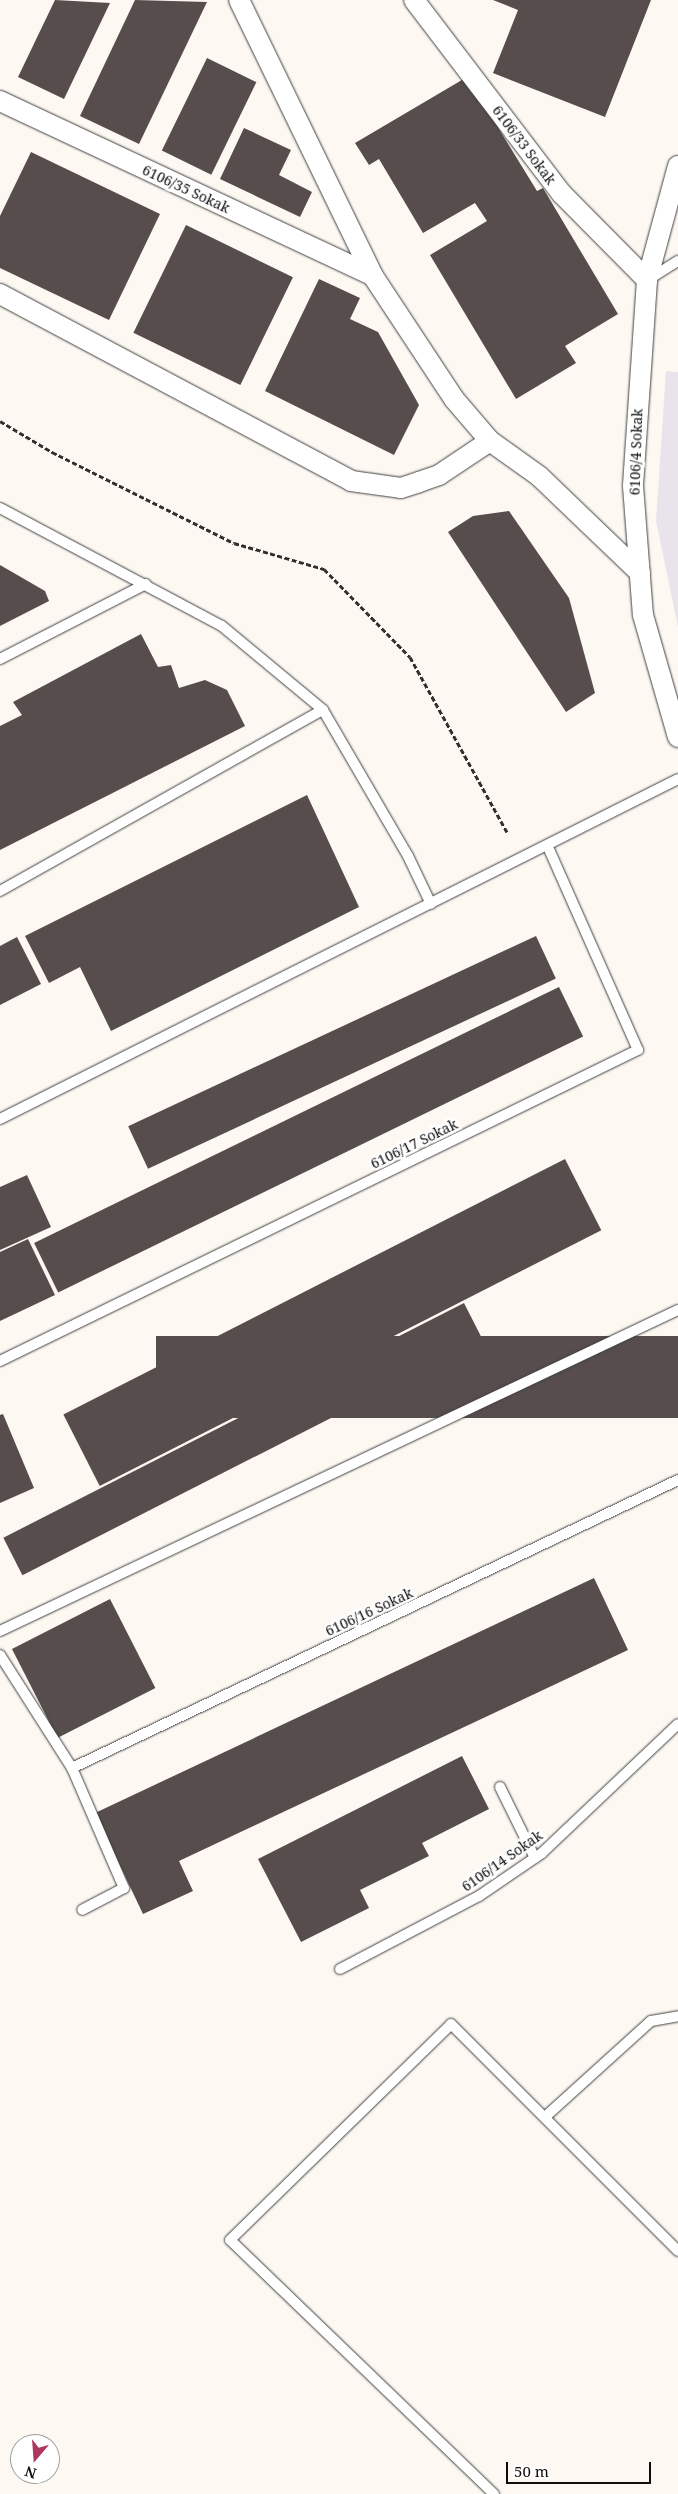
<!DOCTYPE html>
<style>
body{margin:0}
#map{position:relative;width:678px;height:2494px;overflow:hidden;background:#fdf8f2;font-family:"Noto Serif",serif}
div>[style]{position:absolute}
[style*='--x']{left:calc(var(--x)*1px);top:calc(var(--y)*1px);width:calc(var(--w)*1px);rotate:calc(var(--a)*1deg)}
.industrial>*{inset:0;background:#e9e4ec}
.building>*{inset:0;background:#564d4c;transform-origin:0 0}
.path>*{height:3px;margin-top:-1.5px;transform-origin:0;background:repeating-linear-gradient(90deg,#303030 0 5px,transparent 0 7.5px)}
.roads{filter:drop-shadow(0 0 1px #414141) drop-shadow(0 0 1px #414141)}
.lane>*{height:10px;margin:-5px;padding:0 5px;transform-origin:5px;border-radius:5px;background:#fff}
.street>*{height:20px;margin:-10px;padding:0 10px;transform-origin:10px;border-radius:10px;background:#fff}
span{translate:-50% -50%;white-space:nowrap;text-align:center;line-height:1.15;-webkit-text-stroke:5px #fff;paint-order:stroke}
.street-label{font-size:14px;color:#0e0e0e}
.north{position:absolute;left:10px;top:2434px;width:50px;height:50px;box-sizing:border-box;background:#fff;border:1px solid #9f9f9f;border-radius:50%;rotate:198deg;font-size:14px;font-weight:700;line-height:20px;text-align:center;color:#0e0e0e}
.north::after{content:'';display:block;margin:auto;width:18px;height:22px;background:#af365d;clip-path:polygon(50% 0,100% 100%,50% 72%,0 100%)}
.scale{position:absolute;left:506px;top:2462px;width:145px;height:22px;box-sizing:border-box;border:2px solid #0e0e0e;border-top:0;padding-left:6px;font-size:15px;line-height:18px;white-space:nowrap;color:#0e0e0e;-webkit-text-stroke:4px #fff;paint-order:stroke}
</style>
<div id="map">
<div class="industrial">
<div style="clip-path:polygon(666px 371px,678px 372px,678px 627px,656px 521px)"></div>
</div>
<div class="building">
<div style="clip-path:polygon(55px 0,110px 3px,64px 99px,18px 77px)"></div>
<div style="clip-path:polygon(135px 0,207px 2px,139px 144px,80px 116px)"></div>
<div style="clip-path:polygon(493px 0,651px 0,605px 117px,493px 73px,518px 10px)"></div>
<div style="left:207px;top:58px;width:55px;height:103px;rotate:26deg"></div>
<div style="clip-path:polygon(467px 77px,537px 191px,543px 188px,618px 314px,565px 346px,576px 363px,516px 399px,430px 255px,487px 221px,475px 203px,423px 233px,379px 159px,369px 165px,355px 143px)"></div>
<div style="clip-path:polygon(244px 128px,291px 150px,279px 175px,312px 192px,300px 217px,220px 179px)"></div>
<div style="clip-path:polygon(31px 152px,160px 214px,109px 320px,0 268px,0 216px)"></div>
<div style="left:186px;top:225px;width:119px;height:120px;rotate:26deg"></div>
<div style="clip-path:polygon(319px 279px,360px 298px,350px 319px,378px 332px,419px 405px,394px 455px,265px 391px)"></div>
<div style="clip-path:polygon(509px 511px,569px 598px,595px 693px,566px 712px,448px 532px,473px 516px)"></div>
<div style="clip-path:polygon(0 565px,45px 591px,49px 601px,0 626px)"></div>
<div style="clip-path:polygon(141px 634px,158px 667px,171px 665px,179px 688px,205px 680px,227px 690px,245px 726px,0 850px,0 726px,22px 715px,13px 702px)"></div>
<div style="clip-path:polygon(307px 795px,359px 907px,111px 1031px,80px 967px,49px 983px,25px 936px)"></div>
<div style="left:536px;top:936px;width:47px;height:450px;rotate:65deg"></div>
<div style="clip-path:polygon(17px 937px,41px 984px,0 1005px,0 946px)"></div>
<div style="left:559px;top:987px;width:55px;height:584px;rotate:64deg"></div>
<div style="left:565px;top:1159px;width:80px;height:563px;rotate:63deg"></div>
<div style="clip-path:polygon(27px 1175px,51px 1227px,0 1250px,0 1187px)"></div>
<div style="clip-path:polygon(28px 1239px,55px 1295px,0 1321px,0 1252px)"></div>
<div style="left:464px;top:1303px;width:42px;height:517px;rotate:63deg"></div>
<div style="left:678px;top:1336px;width:82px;height:522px;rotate:90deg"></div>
<div style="clip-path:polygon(3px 1414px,34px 1488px,0 1503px,0 1415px)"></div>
<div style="clip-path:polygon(594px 1578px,628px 1650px,179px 1861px,193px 1891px,143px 1914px,95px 1813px)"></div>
<div style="left:110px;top:1599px;width:100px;height:110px;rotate:63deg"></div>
<div style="clip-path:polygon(462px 1756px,489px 1809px,422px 1843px,429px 1856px,360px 1890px,369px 1908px,301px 1942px,258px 1859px)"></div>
</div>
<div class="path">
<div style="--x:0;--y:421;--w:61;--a:30.8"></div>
<div style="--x:52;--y:452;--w:203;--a:26.6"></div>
<div style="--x:234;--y:543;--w:94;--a:16.1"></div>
<div style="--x:324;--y:569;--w:123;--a:45.7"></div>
<div style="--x:410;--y:657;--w:200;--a:61"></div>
</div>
<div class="roads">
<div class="lane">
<div style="--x:649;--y:279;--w:34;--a:-32"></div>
<div style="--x:0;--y:508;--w:251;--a:28"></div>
<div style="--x:222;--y:626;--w:131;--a:39.7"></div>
<div style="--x:323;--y:710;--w:169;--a:59.8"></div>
<div style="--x:408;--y:856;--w:53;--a:64.4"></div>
<div style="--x:0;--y:659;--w:164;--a:-27.2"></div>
<div style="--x:0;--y:891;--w:370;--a:-29.3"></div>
<div style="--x:0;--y:1119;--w:758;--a:-26.63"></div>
<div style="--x:0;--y:1361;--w:710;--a:-25.99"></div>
<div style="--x:638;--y:1050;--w:224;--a:-113.9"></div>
<div style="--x:0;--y:1631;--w:750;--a:-25.34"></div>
<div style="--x:0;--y:1655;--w:134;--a:57.5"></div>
<div style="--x:72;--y:1768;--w:131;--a:66.6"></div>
<div style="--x:124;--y:1888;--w:47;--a:152.4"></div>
<div style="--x:72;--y:1768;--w:671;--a:-25.42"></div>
<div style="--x:500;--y:1787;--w:79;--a:63.8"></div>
<div style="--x:340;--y:1969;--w:157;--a:-27.7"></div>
<div style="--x:479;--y:1896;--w:76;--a:-34.3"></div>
<div style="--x:542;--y:1853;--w:187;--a:-43.5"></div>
<div style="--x:545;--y:2117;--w:143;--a:-42.2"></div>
<div style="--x:651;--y:2021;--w:27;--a:-10"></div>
<div style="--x:494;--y:2494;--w:366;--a:-136.1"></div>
<div style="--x:230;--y:2240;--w:309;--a:-44.3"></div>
<div style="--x:451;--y:2024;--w:321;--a:45"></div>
</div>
<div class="street">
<div style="--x:239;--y:0;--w:307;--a:64.1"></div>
<div style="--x:373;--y:276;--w:147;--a:56.6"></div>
<div style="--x:454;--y:399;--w:55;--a:49.4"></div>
<div style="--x:490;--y:441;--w:60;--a:35.5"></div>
<div style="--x:539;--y:476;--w:140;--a:43.8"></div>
<div style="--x:414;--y:0;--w:244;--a:52.7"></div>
<div style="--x:562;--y:194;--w:121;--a:45.3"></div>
<div style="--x:0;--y:101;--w:412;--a:25.1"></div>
<div style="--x:678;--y:166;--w:118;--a:105.2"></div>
<div style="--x:647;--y:280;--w:206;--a:93.9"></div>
<div style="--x:633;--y:486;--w:129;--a:85.6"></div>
<div style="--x:643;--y:615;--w:127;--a:74"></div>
<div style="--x:0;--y:294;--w:398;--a:28"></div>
<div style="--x:351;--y:481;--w:50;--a:8"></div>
<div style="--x:401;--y:488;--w:19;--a:-18"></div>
<div style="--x:419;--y:482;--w:21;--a:-19"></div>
<div style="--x:439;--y:475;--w:61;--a:-33.7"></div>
</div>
</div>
<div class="street-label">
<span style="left:524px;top:145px;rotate:53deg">6106/33 Sokak</span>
<span style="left:186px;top:189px;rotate:25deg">6106/35 Sokak</span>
<span style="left:636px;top:452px;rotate:-88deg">6106/4 Sokak</span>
<span style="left:414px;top:1144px;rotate:-26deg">6106/17 Sokak</span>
<span style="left:369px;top:1612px;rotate:-25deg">6106/16 Sokak</span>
<span style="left:502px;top:1861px;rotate:-35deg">6106/14 Sokak</span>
</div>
<div class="north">N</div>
<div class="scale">50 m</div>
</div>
